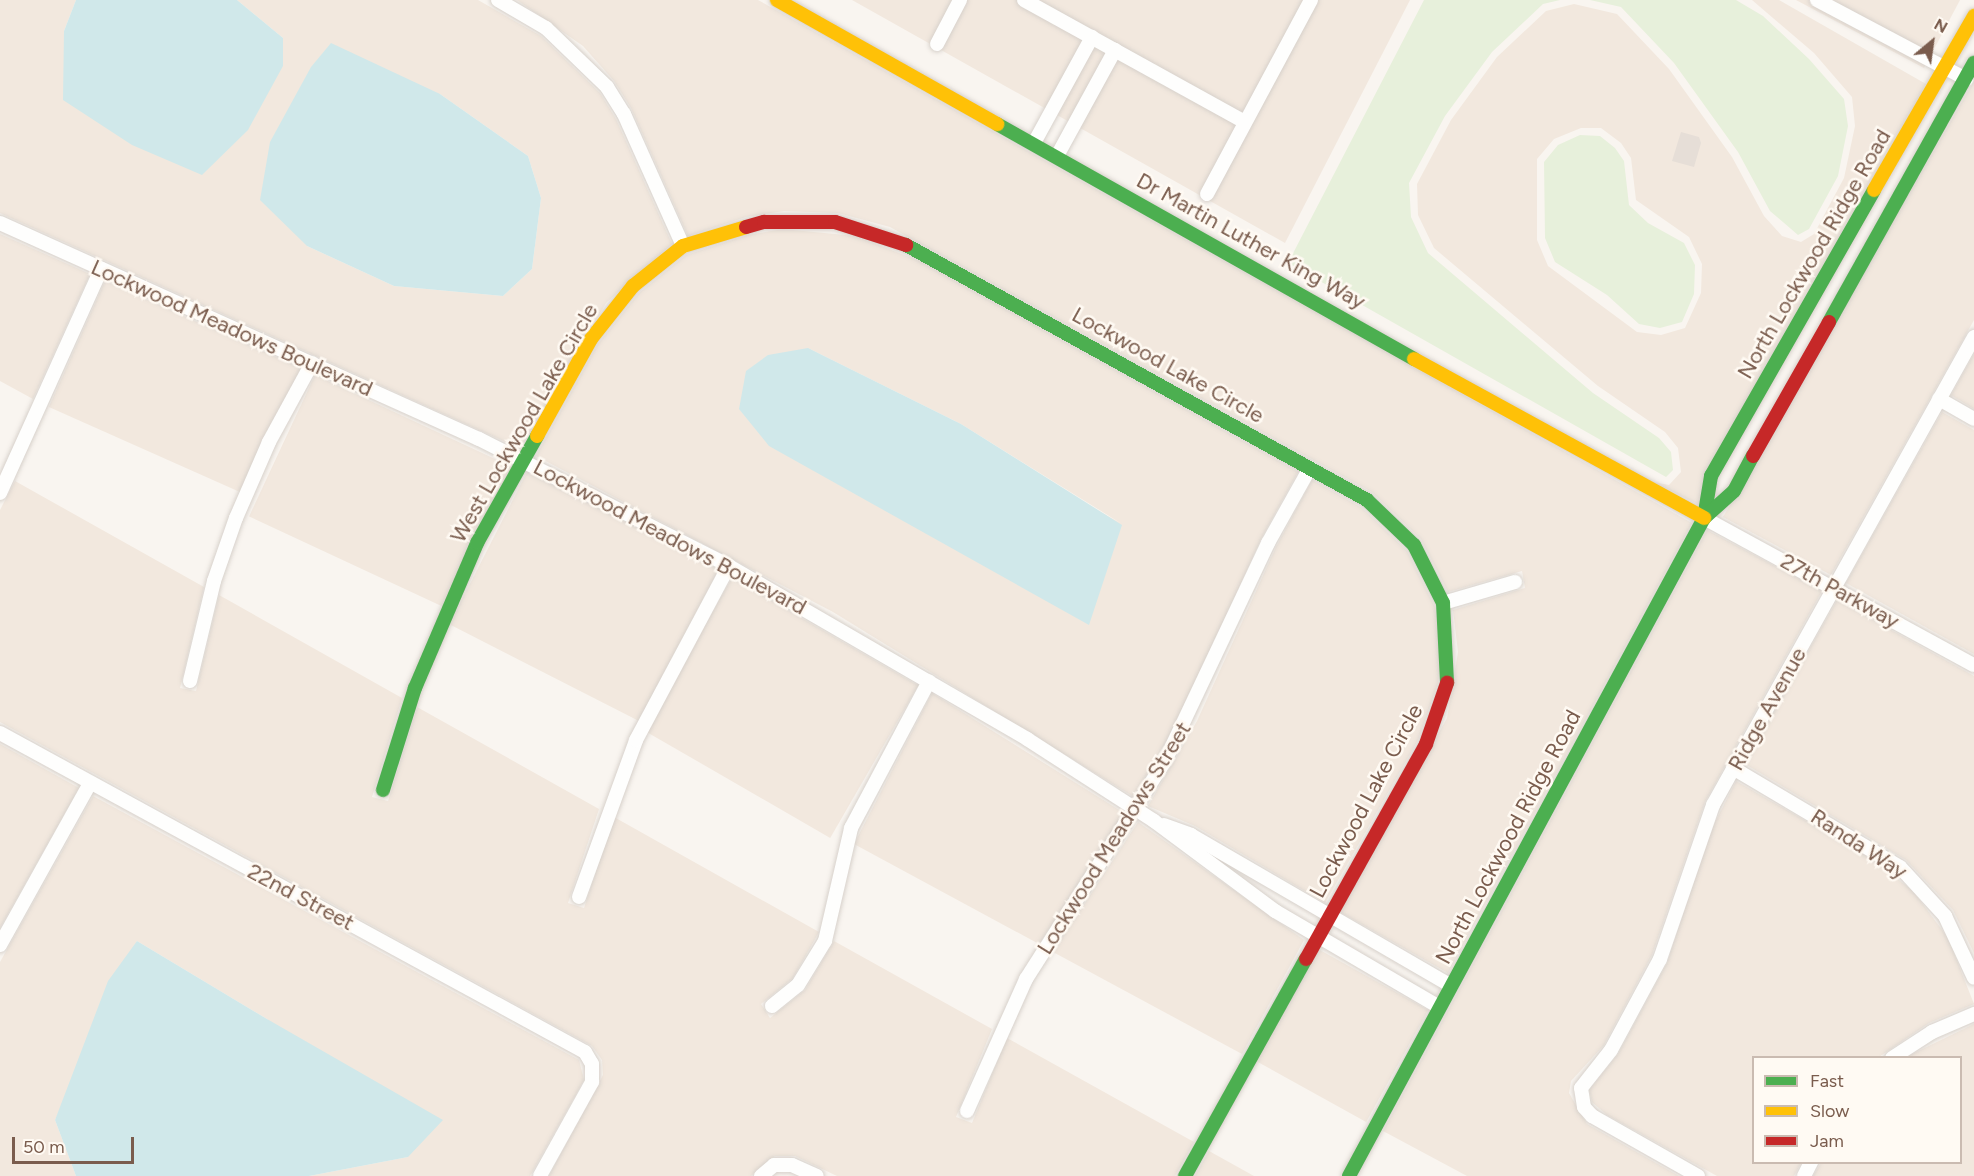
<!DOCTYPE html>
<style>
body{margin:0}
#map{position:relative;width:1974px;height:1176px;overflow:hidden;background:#f9f5f0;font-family:Figtree,sans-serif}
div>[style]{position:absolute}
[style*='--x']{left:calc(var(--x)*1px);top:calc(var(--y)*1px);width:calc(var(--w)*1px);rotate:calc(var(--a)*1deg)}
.residential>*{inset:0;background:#f2e8de;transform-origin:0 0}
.green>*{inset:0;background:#e7f0db}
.water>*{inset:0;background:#d0e8ea}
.building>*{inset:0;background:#e6ded7}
.roads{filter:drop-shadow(0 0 2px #d7d1cb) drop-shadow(0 0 2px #d7d1cb)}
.street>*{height:14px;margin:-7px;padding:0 7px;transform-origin:7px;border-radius:7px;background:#fefefd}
.fast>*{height:14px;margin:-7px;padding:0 7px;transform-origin:7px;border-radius:7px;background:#4caf50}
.slow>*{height:14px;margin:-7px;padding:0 7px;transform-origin:7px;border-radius:7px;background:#ffc107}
.jam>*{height:14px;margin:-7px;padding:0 7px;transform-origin:7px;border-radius:7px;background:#c62828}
span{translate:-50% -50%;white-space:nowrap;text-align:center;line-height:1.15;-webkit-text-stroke:5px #fffaf3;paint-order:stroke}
.street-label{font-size:22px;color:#7a5c4d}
.legend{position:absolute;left:1752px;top:1056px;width:210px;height:108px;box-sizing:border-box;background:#fffaf3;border:2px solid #cabbb1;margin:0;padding:8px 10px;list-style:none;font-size:18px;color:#7a5c4d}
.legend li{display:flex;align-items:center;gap:12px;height:30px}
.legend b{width:30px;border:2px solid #cabbb1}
.north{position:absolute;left:1902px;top:12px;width:60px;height:60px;-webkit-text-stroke:4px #fffaf3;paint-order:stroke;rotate:29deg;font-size:16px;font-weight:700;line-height:24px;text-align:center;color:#7a5c4d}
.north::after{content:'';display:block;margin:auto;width:21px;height:27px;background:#7a5c4d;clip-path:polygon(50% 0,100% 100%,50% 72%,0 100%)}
.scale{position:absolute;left:12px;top:1137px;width:122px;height:27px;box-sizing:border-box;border:3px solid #7a5c4d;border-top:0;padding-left:8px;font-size:18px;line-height:21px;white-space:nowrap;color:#7a5c4d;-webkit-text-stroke:4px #fffaf3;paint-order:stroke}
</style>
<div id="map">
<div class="residential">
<div style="clip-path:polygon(evenodd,0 0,76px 0,64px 31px,283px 38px,237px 0,478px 0,541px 36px,600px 93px,616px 119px,672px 244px,606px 303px,521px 449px,0 213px,0 0,440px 94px,528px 156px,541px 198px,532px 269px,503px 296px,394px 286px,307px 246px,440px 94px)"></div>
<div style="clip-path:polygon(517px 0,758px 0,1692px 523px,1448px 973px,1340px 912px,1447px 718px,1458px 652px,1453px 610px,1525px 588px,1522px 571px,1448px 592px,1421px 539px,1372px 492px,890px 227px,838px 213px,784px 211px,746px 217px,688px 236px,631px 108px,614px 81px,583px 46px)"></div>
<div style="clip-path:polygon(852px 0,1410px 0,1285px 243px)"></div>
<div style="clip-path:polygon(evenodd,1752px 0,1779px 0,1926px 84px,1698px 504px,1653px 482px,1669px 485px,1681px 472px,1678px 448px,1665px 432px,1598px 386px,1434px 248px,1418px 215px,1417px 184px,1451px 120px,1497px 57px,1546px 11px,1574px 4px,1617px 14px,1669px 69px,1732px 157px,1764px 216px,1782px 236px,1801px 242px,1814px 234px,1844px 178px,1855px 126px,1852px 97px,1814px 53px,1752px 0,1581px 128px,1601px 128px,1621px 143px,1631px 158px,1636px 200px,1689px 237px,1702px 264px,1701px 293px,1685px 328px,1661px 335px,1637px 332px,1548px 266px,1537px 240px,1537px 159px,1554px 139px,1581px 128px)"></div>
<div style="clip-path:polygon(1796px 0,1960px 0,1924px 68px)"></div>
<div style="clip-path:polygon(1974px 81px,1974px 320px,1831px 575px,1723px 517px)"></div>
<div style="clip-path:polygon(evenodd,783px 229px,855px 236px,917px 260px,1298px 472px,1261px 539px,1182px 713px,1134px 797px,833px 612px,536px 456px,598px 344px,639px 293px,686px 255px,748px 235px,783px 229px,808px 348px,961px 424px,1122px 524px,808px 348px)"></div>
<div style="clip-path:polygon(0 234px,90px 274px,33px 399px,0 381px)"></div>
<div style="left:105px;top:281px;width:214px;height:138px;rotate:24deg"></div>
<div style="clip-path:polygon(1974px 354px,1974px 409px,1951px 395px)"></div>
<div style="left:315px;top:375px;width:217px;height:156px;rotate:25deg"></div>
<div style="clip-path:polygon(1942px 412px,1974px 430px,1974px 654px,1846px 583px)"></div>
<div style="left:527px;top:472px;width:215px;height:171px;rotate:27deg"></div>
<div style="clip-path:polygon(1312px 480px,1362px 508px,1407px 551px,1435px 607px,1441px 653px,1438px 683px,1418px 740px,1325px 903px,1195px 826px,1148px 806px,1197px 721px,1276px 547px)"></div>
<div style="clip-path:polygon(15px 481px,204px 587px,180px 688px,196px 691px,219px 595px,402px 698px,372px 797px,388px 801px,417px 707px,599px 809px,568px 903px,584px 908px,614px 817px,819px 932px,793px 978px,761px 1004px,770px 1018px,805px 990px,834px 941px,992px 1029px,956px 1117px,972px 1123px,1007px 1038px,1194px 1142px,1175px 1176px,837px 1176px,795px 1156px,775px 1156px,751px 1176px,549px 1176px,603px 1075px,602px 1060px,592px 1046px,0 722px,0 510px)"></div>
<div style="clip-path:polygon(1707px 530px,1822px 591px,1705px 802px,1652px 955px,1604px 1045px,1571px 1081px,1569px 1093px,1587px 1124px,1679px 1176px,1467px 1176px,1383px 1131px)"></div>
<div style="left:732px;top:578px;width:215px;height:176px;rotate:30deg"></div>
<div style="clip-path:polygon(1837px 600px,1974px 676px,1974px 953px,1953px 910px,1906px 860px,1745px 764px)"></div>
<div style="clip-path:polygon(932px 693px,1124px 813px,1039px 944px,854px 844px)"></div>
<div style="clip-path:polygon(0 744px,79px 788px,0 928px)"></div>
<div style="clip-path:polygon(1736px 781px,1872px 859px,1913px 891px,1948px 938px,1974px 1004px,1929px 1023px,1879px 1057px,1754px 1058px,1754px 1162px,1801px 1163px,1794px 1176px,1717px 1176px,1607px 1115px,1592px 1102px,1589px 1090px,1618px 1054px,1667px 963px,1711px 830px)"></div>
<div style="clip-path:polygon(93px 796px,579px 1060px,584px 1080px,530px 1176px,309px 1176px,408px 1157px,267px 1019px,137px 941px,55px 1120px,76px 1176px,0 1176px,0 962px)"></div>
<div style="clip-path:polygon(1138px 822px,1304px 940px,1242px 1054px,1053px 952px)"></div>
<div style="left:1318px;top:949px;width:126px;height:128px;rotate:29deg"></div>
<div style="clip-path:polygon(1974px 1024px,1974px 1176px,1813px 1176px,1821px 1163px,1960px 1162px,1960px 1058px,1906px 1057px)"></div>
<div style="clip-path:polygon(1209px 1151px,1254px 1176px,1195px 1176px)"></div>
</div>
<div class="green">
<div style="clip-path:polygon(1424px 0,1560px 0,1543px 4px,1492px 52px,1445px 116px,1409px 183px,1411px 217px,1428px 253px,1593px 393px,1659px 438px,1671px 452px,1673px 470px,1666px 477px,1288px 263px)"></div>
<div style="clip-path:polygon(1590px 0,1736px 0,1763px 16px,1809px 59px,1844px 99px,1848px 126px,1838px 176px,1809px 229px,1798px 235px,1770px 211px,1738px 152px,1674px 63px,1621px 7px)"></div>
<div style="clip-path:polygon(1580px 135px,1600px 136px,1615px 148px,1624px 161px,1629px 205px,1648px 223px,1684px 243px,1695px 265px,1694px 294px,1682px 322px,1660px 328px,1639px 324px,1607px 295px,1555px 262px,1545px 238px,1544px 162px,1558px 145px)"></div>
</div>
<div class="water">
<div style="clip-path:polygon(76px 0,237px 0,283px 38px,283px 66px,248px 130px,202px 175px,132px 145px,63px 100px,64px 31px)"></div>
<div style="clip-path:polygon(331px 43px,440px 94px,528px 156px,541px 198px,532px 269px,503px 296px,394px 286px,307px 246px,260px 200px,270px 142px,311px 67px)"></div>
<div style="clip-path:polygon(808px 348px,961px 424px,1122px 525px,1089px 625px,769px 446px,739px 409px,746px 371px,768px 355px)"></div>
<div style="clip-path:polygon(137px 941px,267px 1019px,443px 1120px,408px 1157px,309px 1176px,76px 1176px,55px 1120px,108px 981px)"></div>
</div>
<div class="building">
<div style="clip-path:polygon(1681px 132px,1699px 137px,1701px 143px,1694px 167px,1672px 161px)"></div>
</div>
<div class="roads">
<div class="street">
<div style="--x:498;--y:0;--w:56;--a:30.3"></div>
<div style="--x:546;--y:28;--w:85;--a:44"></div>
<div style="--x:607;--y:87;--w:32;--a:58"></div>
<div style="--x:624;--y:114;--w:145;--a:65.9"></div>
<div style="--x:1024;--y:0;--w:252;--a:28.9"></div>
<div style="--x:1817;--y:0;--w:169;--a:27.9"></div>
<div style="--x:937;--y:44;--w:50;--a:-62.4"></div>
<div style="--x:1034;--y:143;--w:121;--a:-61.3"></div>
<div style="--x:1057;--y:156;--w:121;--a:-61.3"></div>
<div style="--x:1207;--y:194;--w:220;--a:-61.8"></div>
<div style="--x:0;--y:223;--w:525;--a:24.27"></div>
<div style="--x:479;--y:439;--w:280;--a:26.9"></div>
<div style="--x:729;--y:566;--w:345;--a:30.1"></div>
<div style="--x:1027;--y:739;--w:151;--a:32.8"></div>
<div style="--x:1154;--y:821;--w:151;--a:36.6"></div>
<div style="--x:1275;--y:911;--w:190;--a:30.3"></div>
<div style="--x:1939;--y:399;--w:40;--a:29.7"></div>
<div style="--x:0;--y:493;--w:246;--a:-65.7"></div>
<div style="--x:1704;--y:518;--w:307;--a:28.6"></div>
<div style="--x:1443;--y:603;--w:75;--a:-16.3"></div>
<div style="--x:190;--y:681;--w:103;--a:-76.5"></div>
<div style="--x:214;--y:581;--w:67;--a:-70.8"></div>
<div style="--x:236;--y:518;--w:83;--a:-66.5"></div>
<div style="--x:269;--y:442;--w:90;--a:-61.4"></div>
<div style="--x:0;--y:733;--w:666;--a:28.6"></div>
<div style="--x:585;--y:1052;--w:14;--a:60"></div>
<div style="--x:592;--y:1064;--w:18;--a:90"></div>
<div style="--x:592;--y:1082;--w:107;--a:119"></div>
<div style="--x:1733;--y:768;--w:194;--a:30.7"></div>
<div style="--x:1900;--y:867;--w:67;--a:47.4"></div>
<div style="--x:1945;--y:916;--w:68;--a:64.9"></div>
<div style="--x:1164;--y:825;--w:29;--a:20"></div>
<div style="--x:1191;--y:835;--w:301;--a:30.1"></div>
<div style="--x:579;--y:897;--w:167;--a:-70"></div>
<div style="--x:636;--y:740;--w:197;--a:-61.9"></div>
<div style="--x:0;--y:945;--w:185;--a:-60.9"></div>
<div style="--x:772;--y:1006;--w:33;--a:-39"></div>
<div style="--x:798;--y:985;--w:52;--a:-58.5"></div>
<div style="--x:825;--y:941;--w:116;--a:-77"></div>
<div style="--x:851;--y:828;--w:166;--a:-62"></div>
<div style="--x:1892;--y:1058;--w:48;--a:-33"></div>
<div style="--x:1932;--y:1032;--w:46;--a:-23.2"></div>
<div style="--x:967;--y:1111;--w:145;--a:-65.9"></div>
<div style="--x:1026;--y:979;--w:261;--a:-57.5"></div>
<div style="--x:1166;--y:759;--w:239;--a:-64.7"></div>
<div style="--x:1268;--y:543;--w:86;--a:-60.8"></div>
<div style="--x:761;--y:1176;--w:17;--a:-40"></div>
<div style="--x:774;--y:1165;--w:18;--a:0"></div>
<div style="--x:792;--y:1165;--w:27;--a:24"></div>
<div style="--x:1698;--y:1176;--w:122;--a:-150.5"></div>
<div style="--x:1592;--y:1116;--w:12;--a:-132"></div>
<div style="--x:1584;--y:1107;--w:19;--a:-99"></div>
<div style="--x:1581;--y:1088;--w:48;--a:-51.7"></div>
<div style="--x:1611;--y:1050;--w:103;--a:-61.7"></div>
<div style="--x:1660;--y:959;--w:163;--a:-71"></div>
<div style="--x:1713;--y:805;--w:536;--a:-60.85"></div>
<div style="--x:1804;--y:1176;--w:16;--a:-63"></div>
</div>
<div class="fast">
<div style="--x:997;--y:124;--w:479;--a:29.4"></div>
<div style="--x:906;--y:245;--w:527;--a:28.95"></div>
<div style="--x:1367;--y:500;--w:65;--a:43.8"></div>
<div style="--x:1414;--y:545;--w:65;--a:63.4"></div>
<div style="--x:1443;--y:603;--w:80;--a:87.1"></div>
<div style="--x:1829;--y:322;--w:297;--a:-60.8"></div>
<div style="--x:1704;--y:518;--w:43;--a:-80.5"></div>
<div style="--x:1711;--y:476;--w:329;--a:-60.3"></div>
<div style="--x:383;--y:790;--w:107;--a:-72.6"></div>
<div style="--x:415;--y:688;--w:158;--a:-66.8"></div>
<div style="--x:477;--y:543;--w:123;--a:-60.7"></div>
<div style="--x:1185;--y:1176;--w:248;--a:-60.9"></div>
<div style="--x:1349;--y:1176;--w:748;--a:-61.65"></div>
<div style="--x:1704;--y:518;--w:40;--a:-42"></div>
<div style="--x:1734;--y:491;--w:40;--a:-62"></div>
</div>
<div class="slow">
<div style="--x:777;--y:0;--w:253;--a:29.4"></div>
<div style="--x:1874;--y:190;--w:201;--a:-60.1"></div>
<div style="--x:1414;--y:359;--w:331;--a:28.7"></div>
<div style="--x:537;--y:436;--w:111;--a:-60.9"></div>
<div style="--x:591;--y:339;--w:68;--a:-51.6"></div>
<div style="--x:633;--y:286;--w:64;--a:-38.7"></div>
<div style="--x:683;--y:246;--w:66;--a:-16.8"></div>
</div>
<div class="jam">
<div style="--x:746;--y:227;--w:19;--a:-16"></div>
<div style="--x:764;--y:222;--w:71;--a:0"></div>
<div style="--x:835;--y:222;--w:75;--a:17.9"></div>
<div style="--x:1753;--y:456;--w:154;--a:-60.4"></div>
<div style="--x:1306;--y:959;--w:246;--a:-60.8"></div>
<div style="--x:1426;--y:744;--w:65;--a:-71"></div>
</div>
</div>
<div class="street-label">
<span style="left:1251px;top:241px;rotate:29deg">Dr Martin Luther King Way</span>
<span style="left:1814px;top:254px;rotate:-60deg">North Lockwood Ridge Road</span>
<span style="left:232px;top:328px;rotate:24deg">Lockwood Meadows Boulevard</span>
<span style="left:1168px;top:365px;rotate:29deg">Lockwood Lake Circle</span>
<span style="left:524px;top:423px;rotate:-60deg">West Lockwood Lake Circle</span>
<span style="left:670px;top:537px;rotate:28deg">Lockwood Meadows Boulevard</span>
<span style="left:1840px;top:591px;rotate:29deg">27th Parkway</span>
<span style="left:1767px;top:709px;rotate:-61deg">Ridge Avenue</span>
<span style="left:1366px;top:801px;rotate:-62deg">Lockwood Lake Circle</span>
<span style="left:1508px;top:837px;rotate:-62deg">North Lockwood Ridge Road</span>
<span style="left:1114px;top:838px;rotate:-58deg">Lockwood Meadows Street</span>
<span style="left:1859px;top:844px;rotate:33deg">Randa Way</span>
<span style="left:301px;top:897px;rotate:28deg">22nd Street</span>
</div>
<ul class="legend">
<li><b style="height:8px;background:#4caf50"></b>Fast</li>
<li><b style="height:8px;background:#ffc107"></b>Slow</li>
<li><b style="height:8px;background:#c62828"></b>Jam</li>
</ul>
<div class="north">N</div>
<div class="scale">50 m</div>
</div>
